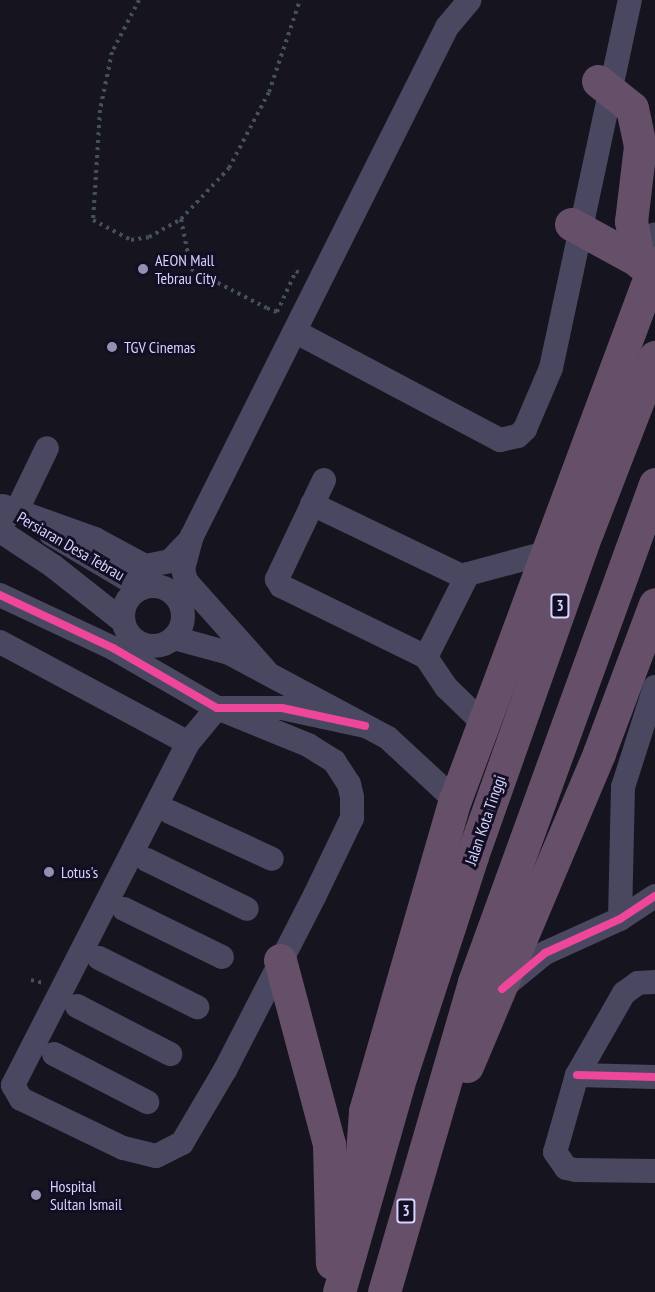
<!DOCTYPE html>
<style>
body{margin:0}
#map{position:relative;width:655px;height:1292px;overflow:hidden;background:#16141f;font-family:"PT Sans Narrow",sans-serif}
div>[style]{position:absolute}
[style*='--x']{left:calc(var(--x)*1px);top:calc(var(--y)*1px);width:calc(var(--w)*1px);rotate:calc(var(--a)*1deg)}
.path>*{height:4px;margin-top:-2px;transform-origin:0;background:repeating-linear-gradient(90deg,#44505d 0 3px,transparent 0 7.5px)}
.minor>*{height:24px;margin:-12px;padding:0 12px;transform-origin:12px;border-radius:12px;background:#494860}
.minor>.ring{margin:-12px;padding:0;box-sizing:content-box;background:none;border:24px solid #494860;border-radius:50%}
.highway>*{height:33px;margin:-16.5px;padding:0 16.5px;transform-origin:16.5px;border-radius:16.5px;background:#665069}
.minor-bridge>*{height:24px;margin:-12px;padding:0 12px;transform-origin:12px;border-radius:12px;background:#494860}
.highway-bridge>*{height:33px;margin:-16.5px;padding:0 16.5px;transform-origin:16.5px;border-radius:16.5px;background:#665069}
.cycleway>*{height:8px;margin:-4px;padding:0 4px;transform-origin:4px;border-radius:4px;background:#ed469a}
.dots>*{width:16px;height:16px;translate:-50% -50%;box-sizing:border-box;border:3px solid #120f24;border-radius:50%}
span{translate:-50% -50%;white-space:nowrap;text-align:center;line-height:1.15;-webkit-text-stroke:6px #120f24;paint-order:stroke}
.shield-label span{padding:2px 4px;background:#120f24;border:2px solid;border-radius:4px;-webkit-text-stroke-width:0}
.shield-label{font-size:15px;color:#d7d2fe;font-weight:700}
.poi-label{font-size:16px;color:#d7d2fe}
.left{translate:0 -50%;text-align:left}
.street-label{font-size:16px;color:#d7d2fe}
</style>
<div id="map">
<div class="path">
<div style="--x:139;--y:0;--w:59;--a:117.4"></div>
<div style="--x:112;--y:52;--w:59;--a:101.7"></div>
<div style="--x:100;--y:110;--w:110;--a:93.6"></div>
<div style="--x:93;--y:220;--w:43;--a:27.8"></div>
<div style="--x:131;--y:240;--w:18;--a:-9"></div>
<div style="--x:149;--y:237;--w:37;--a:-29"></div>
<div style="--x:181;--y:219;--w:70;--a:-46.7"></div>
<div style="--x:229;--y:168;--w:86;--a:-62.2"></div>
<div style="--x:269;--y:92;--w:97;--a:-71.4"></div>
<div style="--x:181;--y:219;--w:51;--a:78.7"></div>
<div style="--x:191;--y:269;--w:85;--a:27.2"></div>
<div style="--x:267;--y:308;--w:11;--a:22"></div>
<div style="--x:277;--y:312;--w:45;--a:-65.1"></div>
<div style="--x:296;--y:271;--w:6;--a:31"></div>
<div style="--x:31;--y:980;--w:12;--a:14"></div>
</div>
<div class="minor">
<div style="--x:650;--y:275;--w:41;--a:-83"></div>
<div style="--x:296;--y:332;--w:231;--a:27.9"></div>
<div style="--x:500;--y:440;--w:18;--a:-13"></div>
<div style="--x:518;--y:436;--w:10;--a:-45"></div>
<div style="--x:525;--y:429;--w:66;--a:-66.9"></div>
<div style="--x:551;--y:368;--w:376;--a:-77.9"></div>
<div style="--x:324;--y:480;--w:110;--a:115.4"></div>
<div style="--x:277;--y:579;--w:8;--a:60"></div>
<div style="--x:281;--y:586;--w:161;--a:26.1"></div>
<div style="--x:312;--y:504;--w:169;--a:25.7"></div>
<div style="--x:3;--y:506;--w:98;--a:19.7"></div>
<div style="--x:95;--y:539;--w:57;--a:28.4"></div>
<div style="--x:145;--y:566;--w:25;--a:-11"></div>
<div style="--x:170;--y:561;--w:28;--a:-46"></div>
<div style="--x:0;--y:531;--w:64;--a:33.4"></div>
<div style="--x:53;--y:566;--w:90;--a:38.3"></div>
<div style="--x:51;--y:534;--w:106;--a:30.7"></div>
<div class="ring" style="left:123px;top:586px;width:36px;height:36px"></div>
<div style="--x:0;--y:595;--w:125;--a:25.1"></div>
<div style="--x:113;--y:648;--w:120;--a:30"></div>
<div style="--x:217;--y:708;--w:98;--a:22.1"></div>
<div style="--x:308;--y:745;--w:31;--a:32"></div>
<div style="--x:334;--y:761;--w:27;--a:57"></div>
<div style="--x:349;--y:784;--w:13;--a:77"></div>
<div style="--x:352;--y:797;--w:21;--a:90"></div>
<div style="--x:352;--y:818;--w:85;--a:115.7"></div>
<div style="--x:315;--y:895;--w:197;--a:117.2"></div>
<div style="--x:225;--y:1070;--w:85;--a:120.5"></div>
<div style="--x:182;--y:1143;--w:29;--a:153"></div>
<div style="--x:156;--y:1156;--w:34;--a:-166"></div>
<div style="--x:123;--y:1148;--w:113;--a:-154.3"></div>
<div style="--x:21;--y:1099;--w:16;--a:-120"></div>
<div style="--x:13;--y:1085;--w:384;--a:-62.9"></div>
<div style="--x:188;--y:743;--w:45;--a:-50.4"></div>
<div style="--x:217;--y:708;--w:65;--a:0"></div>
<div style="--x:282;--y:708;--w:85;--a:12.2"></div>
<div style="--x:174;--y:638;--w:57;--a:15.3"></div>
<div style="--x:229;--y:653;--w:180;--a:28.1"></div>
<div style="--x:388;--y:738;--w:91;--a:42.8"></div>
<div style="--x:0;--y:642;--w:213;--a:28.2"></div>
<div style="--x:267;--y:672;--w:122;--a:-131.7"></div>
<div style="--x:186;--y:581;--w:12;--a:-104"></div>
<div style="--x:183;--y:569;--w:34;--a:-75"></div>
<div style="--x:192;--y:536;--w:569;--a:-63.39"></div>
<div style="--x:447;--y:27;--w:35;--a:-50"></div>
<div style="--x:484;--y:724;--w:53;--a:-135.8"></div>
<div style="--x:446;--y:687;--w:36;--a:-124"></div>
<div style="--x:426;--y:657;--w:93;--a:-63.2"></div>
<div style="--x:468;--y:574;--w:81;--a:-15.1"></div>
<div style="--x:170;--y:812;--w:112;--a:24.7"></div>
<div style="--x:147;--y:860;--w:111;--a:26.1"></div>
<div style="--x:124;--y:909;--w:109;--a:26.1"></div>
<div style="--x:620;--y:919;--w:132;--a:-88.7"></div>
<div style="--x:623;--y:787;--w:105;--a:-72.3"></div>
<div style="--x:99;--y:958;--w:110;--a:26.6"></div>
<div style="--x:655;--y:982;--w:17;--a:177"></div>
<div style="--x:638;--y:983;--w:17;--a:144"></div>
<div style="--x:624;--y:993;--w:95;--a:119.8"></div>
<div style="--x:577;--y:1075;--w:80;--a:105.9"></div>
<div style="--x:555;--y:1152;--w:19;--a:55"></div>
<div style="--x:566;--y:1168;--w:10;--a:11"></div>
<div style="--x:576;--y:1170;--w:79;--a:0.7"></div>
<div style="--x:506;--y:985;--w:50;--a:-39.4"></div>
<div style="--x:545;--y:953;--w:82;--a:-24.4"></div>
<div style="--x:620;--y:919;--w:42;--a:-33.3"></div>
<div style="--x:77;--y:1006;--w:105;--a:27.3"></div>
<div style="--x:54;--y:1054;--w:105;--a:27.3"></div>
<div style="--x:577;--y:1075;--w:78;--a:1.5"></div>
</div>
<div class="highway">
<div style="--x:632;--y:108;--w:39;--a:78"></div>
<div style="--x:640;--y:146;--w:76;--a:96.8"></div>
<div style="--x:631;--y:221;--w:42;--a:79"></div>
<div style="--x:280;--y:960;--w:190;--a:75.1"></div>
<div style="--x:329;--y:1144;--w:119;--a:88.6"></div>
<div style="--x:467;--y:1066;--w:340;--a:-67.1"></div>
<div style="--x:599;--y:753;--w:159;--a:-69.4"></div>
<div style="--x:357;--y:1221;--w:110;--a:-85.8"></div>
<div style="--x:365;--y:1111;--w:324;--a:-73.9"></div>
<div style="--x:455;--y:800;--w:573;--a:-69.57"></div>
<div style="--x:339;--y:1292;--w:226;--a:-74.1"></div>
<div style="--x:401;--y:1075;--w:230;--a:-72"></div>
<div style="--x:472;--y:856;--w:344;--a:-70.5"></div>
<div style="--x:587;--y:532;--w:188;--a:-68.8"></div>
<div style="--x:384;--y:1292;--w:323;--a:-73.8"></div>
<div style="--x:474;--y:982;--w:530;--a:-70.03"></div>
</div>
<div class="minor-bridge">
<div style="--x:0;--y:523;--w:25;--a:-42"></div>
<div style="--x:19;--y:506;--w:64;--a:-64.2"></div>
</div>
<div class="highway-bridge">
<div style="--x:598;--y:81;--w:43;--a:38.5"></div>
<div style="--x:571;--y:224;--w:96;--a:28.7"></div>
</div>
<div class="cycleway">
<div style="--x:0;--y:595;--w:125;--a:25.1"></div>
<div style="--x:113;--y:648;--w:120;--a:30"></div>
<div style="--x:217;--y:708;--w:65;--a:0"></div>
<div style="--x:282;--y:708;--w:85;--a:12.2"></div>
<div style="--x:502;--y:989;--w:56;--a:-39.9"></div>
<div style="--x:545;--y:953;--w:82;--a:-24.4"></div>
<div style="--x:620;--y:919;--w:42;--a:-33.3"></div>
<div style="--x:577;--y:1075;--w:78;--a:1.5"></div>
</div>
<div class="dots">
<div style="left:143px;top:269px;background:#9390b0"></div>
<div style="left:112px;top:347px;background:#9390b0"></div>
<div style="left:49px;top:872px;background:#9390b0"></div>
<div style="left:36px;top:1195px;background:#9390b0"></div>
</div>
<div class="shield-label">
<span style="left:560px;top:606px">3</span>
<span style="left:406px;top:1211px">3</span>
</div>
<div class="poi-label">
<span class="left" style="left:155px;top:269px">AEON Mall<br>Tebrau City</span>
<span class="left" style="left:124px;top:347px">TGV Cinemas</span>
<span class="left" style="left:61px;top:872px">Lotus's</span>
<span class="left" style="left:50px;top:1195px">Hospital<br>Sultan Ismail</span>
</div>
<div class="street-label">
<span style="left:71px;top:546px;rotate:30deg">Persiaran Desa Tebrau</span>
<span style="left:485px;top:820px;rotate:-71deg">Jalan Kota Tinggi</span>
</div>
</div>
